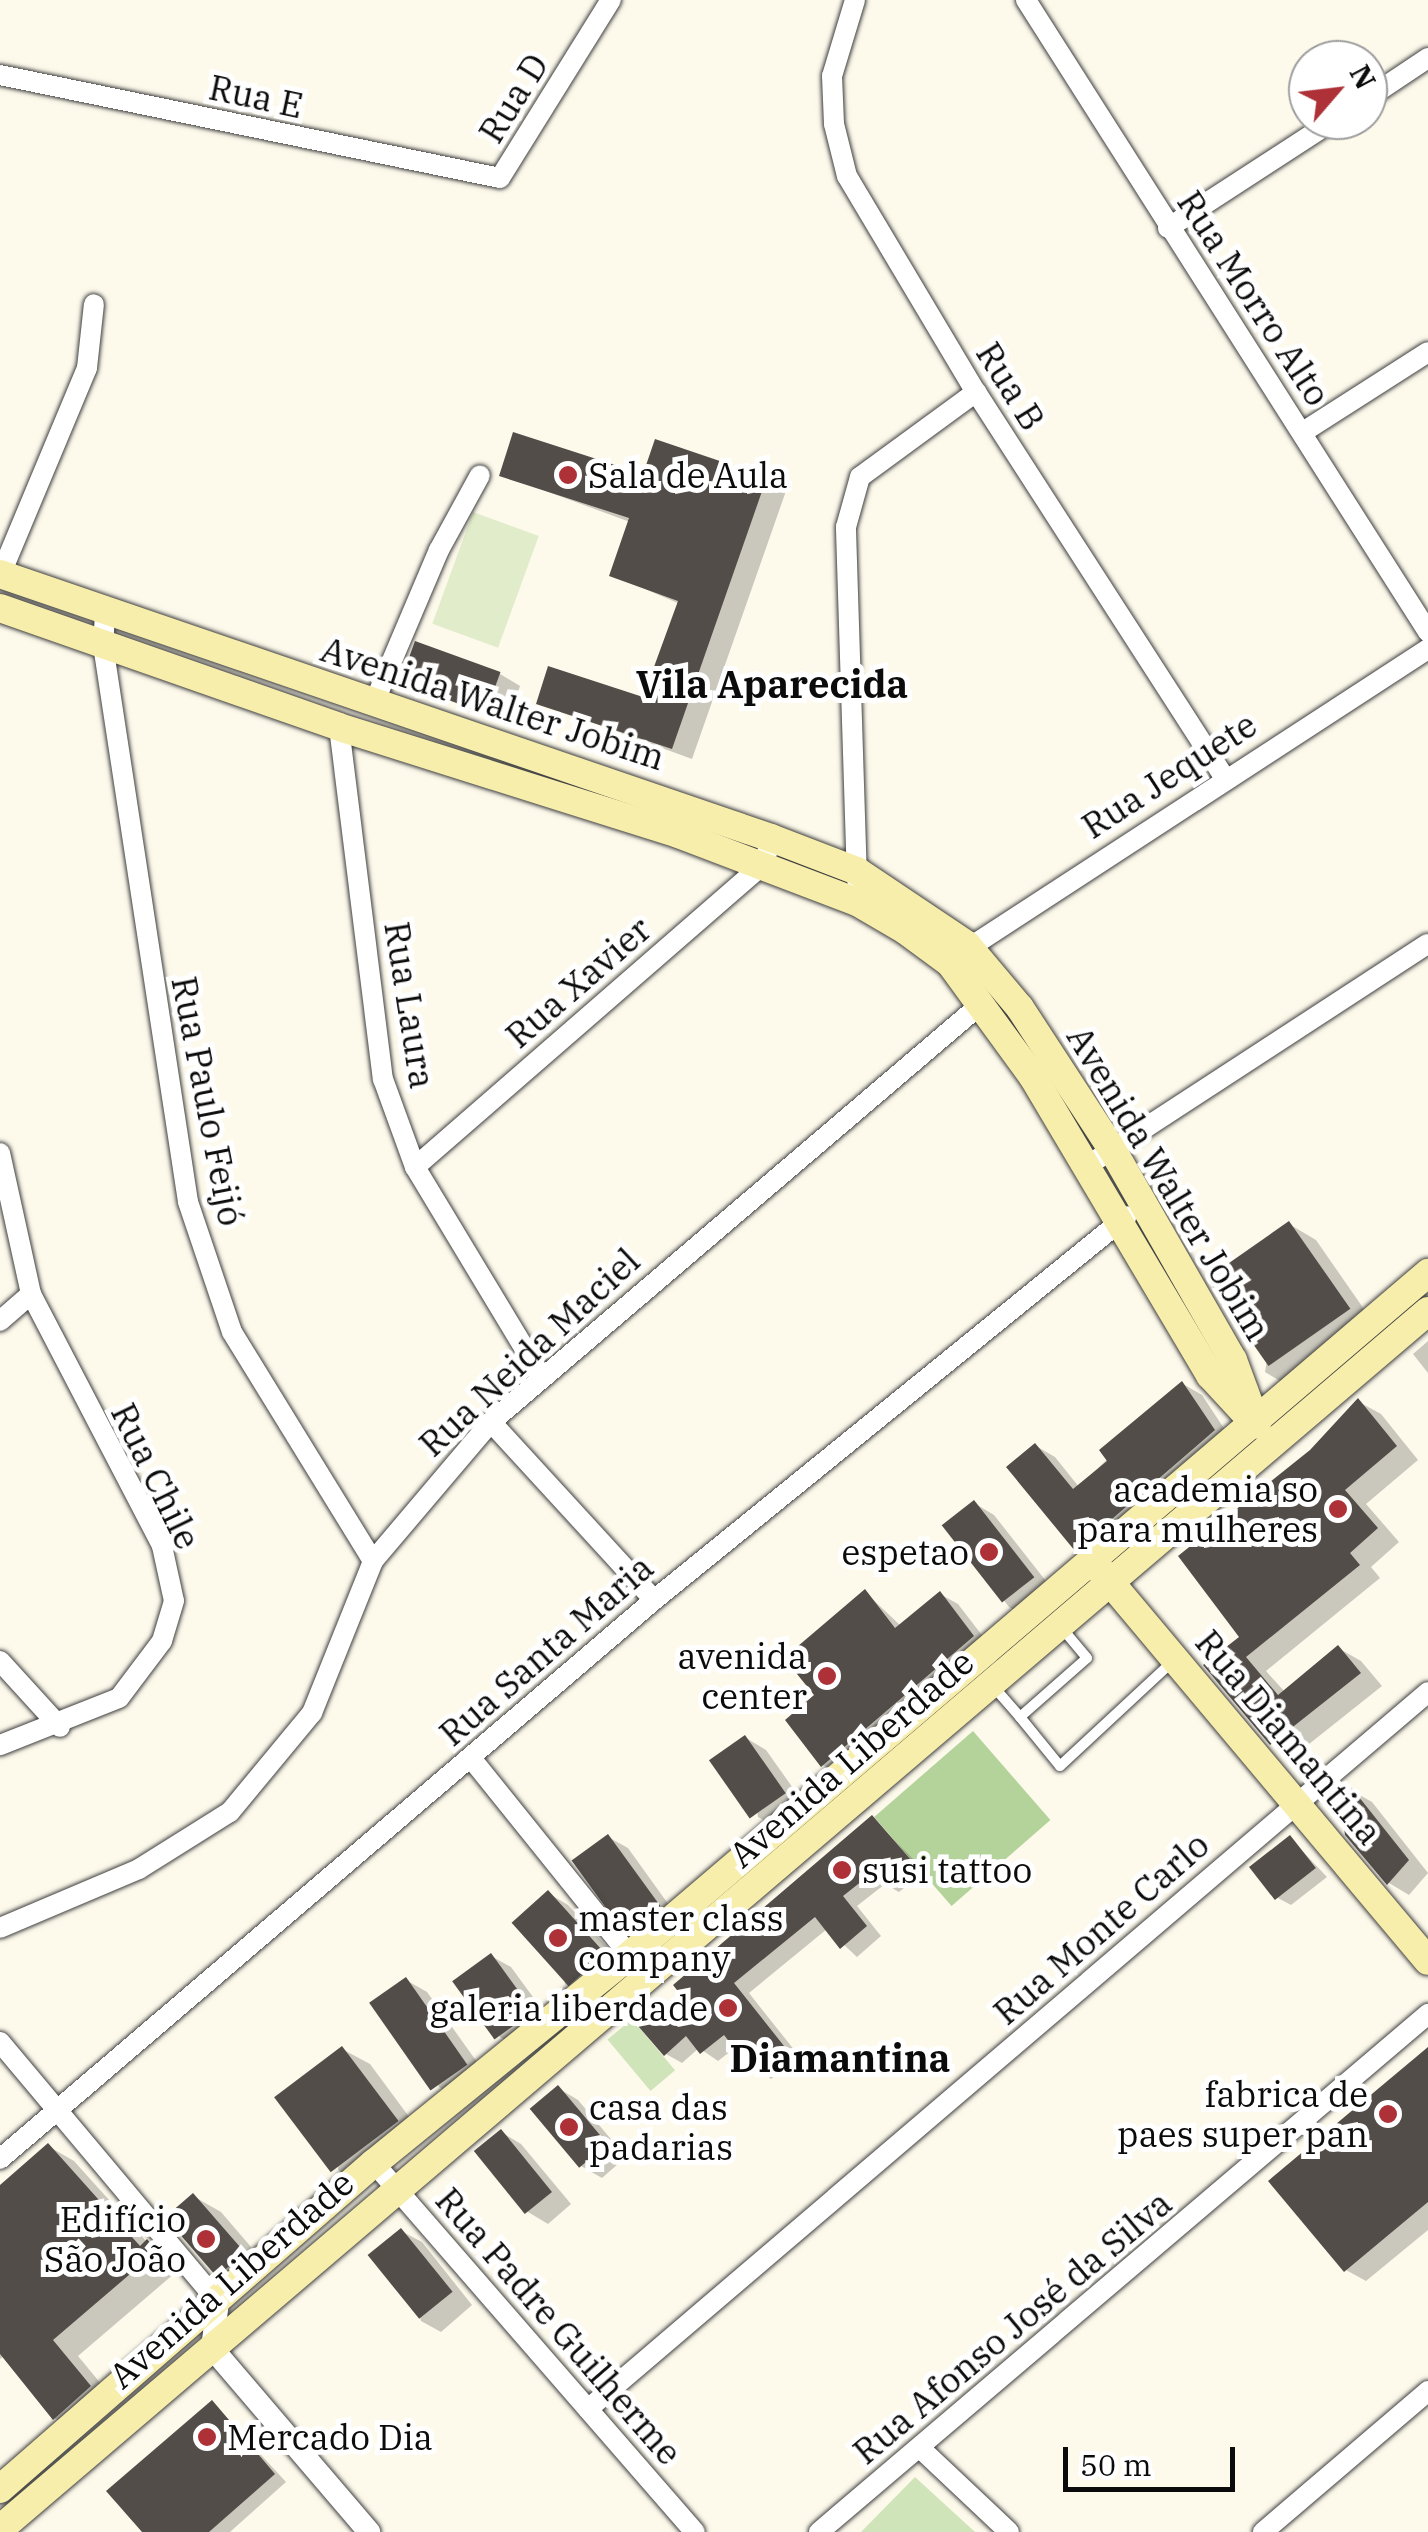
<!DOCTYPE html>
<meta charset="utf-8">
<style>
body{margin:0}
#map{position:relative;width:1428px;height:2532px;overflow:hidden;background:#fdfaec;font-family:"IBM Plex Serif",serif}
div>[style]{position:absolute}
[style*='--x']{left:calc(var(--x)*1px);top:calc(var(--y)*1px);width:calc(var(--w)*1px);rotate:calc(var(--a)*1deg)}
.green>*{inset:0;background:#d0e4b9;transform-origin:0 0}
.forest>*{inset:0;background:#b4d39a;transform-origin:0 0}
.pitch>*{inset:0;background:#e1ecca;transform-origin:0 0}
.shadow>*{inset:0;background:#0003}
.building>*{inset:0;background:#534d49;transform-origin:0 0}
.roads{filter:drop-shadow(0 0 2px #3e3e3e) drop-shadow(0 0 2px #3e3e3e)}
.service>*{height:10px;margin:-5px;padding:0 5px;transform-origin:5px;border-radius:5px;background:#fff}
.minor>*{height:20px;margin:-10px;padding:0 10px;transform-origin:10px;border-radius:10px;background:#fff}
.tertiary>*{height:22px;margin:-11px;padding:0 11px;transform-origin:11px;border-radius:11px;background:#fff}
.secondary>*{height:28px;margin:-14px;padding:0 14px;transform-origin:14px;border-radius:14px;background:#f8eeac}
.dots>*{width:28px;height:28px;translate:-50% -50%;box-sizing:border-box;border:5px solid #fff;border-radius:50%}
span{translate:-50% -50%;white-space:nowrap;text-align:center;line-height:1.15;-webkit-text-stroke:10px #fff;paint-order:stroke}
.street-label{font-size:35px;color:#0b0b0b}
.poi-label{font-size:35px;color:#0b0b0b}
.left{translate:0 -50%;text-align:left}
.right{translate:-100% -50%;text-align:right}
.neighbourhood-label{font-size:38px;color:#0b0b0b;font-weight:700}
.north{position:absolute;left:1288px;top:40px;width:100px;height:100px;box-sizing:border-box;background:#fff;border:2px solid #9d9d9d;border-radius:50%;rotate:62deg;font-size:28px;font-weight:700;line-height:40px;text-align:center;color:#0b0b0b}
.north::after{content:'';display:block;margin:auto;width:35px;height:45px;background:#ae3138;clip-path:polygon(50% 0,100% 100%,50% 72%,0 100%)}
.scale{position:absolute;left:1063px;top:2447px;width:172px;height:45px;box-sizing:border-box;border:5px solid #0b0b0b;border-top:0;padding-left:12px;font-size:30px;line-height:35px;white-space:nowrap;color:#0b0b0b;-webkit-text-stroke:8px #fff;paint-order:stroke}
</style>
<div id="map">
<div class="green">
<div style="left:632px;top:2019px;width:67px;height:32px;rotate:50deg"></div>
<div style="clip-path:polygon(915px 2477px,975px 2532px,861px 2532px)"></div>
</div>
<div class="forest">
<div style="left:973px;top:1731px;width:118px;height:131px;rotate:49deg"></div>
</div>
<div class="pitch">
<div style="left:473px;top:512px;width:70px;height:119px;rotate:20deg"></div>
</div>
<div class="shadow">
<div style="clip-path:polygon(502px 475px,766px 479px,786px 491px,692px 759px,539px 703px,645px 700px,680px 604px,612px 575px,630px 522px)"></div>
<div style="clip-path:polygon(500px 674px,520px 686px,507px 724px,402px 681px)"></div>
<div style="clip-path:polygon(1289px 1224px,1316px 1240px,1375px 1325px,1292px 1388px,1265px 1372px)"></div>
<div style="clip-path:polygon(1428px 1341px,1428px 1373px,1413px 1354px)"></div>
<div style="clip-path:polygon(1183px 1384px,1202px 1395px,1233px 1442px,1096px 1560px,1077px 1549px,1036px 1446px,1055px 1457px,1079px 1487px)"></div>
<div style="clip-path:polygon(1359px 1402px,1381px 1414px,1418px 1460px,1366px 1504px,1399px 1542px,1371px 1567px,1380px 1578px,1266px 1671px,1285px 1692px,1338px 1648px,1361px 1661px,1382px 1686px,1294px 1756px,1271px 1743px,1206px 1666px,1242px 1637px,1311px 1451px)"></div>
<div style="clip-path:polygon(974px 1503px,994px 1515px,1053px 1590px,1029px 1618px,1009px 1607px,947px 1527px)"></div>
<div style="clip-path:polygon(865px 1592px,901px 1626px,940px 1594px,958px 1604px,991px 1647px,841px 1776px,823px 1765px,817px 1695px)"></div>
<div style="clip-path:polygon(746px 1738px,766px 1750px,805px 1805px,778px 1828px,758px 1817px)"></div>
<div style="clip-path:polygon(1351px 1790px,1372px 1802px,1428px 1873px,1409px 1895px,1389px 1883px)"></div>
<div style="clip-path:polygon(872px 1818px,925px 1871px,899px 1892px,885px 1884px,857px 1906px,881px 1936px,857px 1957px,827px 1929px,749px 1993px,799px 2056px,771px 2079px,736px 2047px,718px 2061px,699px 2048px,682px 2063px,666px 2054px,651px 2006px,668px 2016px)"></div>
<div style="clip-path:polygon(608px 1837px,628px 1848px,679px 1919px,652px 1942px,632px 1930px)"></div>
<div style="clip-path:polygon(1290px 1838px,1327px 1877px,1291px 1905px,1278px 1898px)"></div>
<div style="clip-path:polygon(548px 1893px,568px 1905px,624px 1965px,586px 1996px,565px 1984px)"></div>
<div style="clip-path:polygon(491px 1956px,511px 1967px,552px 2023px,520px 2049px,500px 2037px,457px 1985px)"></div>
<div style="clip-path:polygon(406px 1980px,427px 1992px,487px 2076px,459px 2099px,439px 2087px)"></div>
<div style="clip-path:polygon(342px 2049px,370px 2064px,424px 2137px,366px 2186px,338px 2170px)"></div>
<div style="clip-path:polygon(1428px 2050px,1428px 2230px,1366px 2281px,1346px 2270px)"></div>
<div style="clip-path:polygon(558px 2088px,578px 2100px,626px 2157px,602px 2178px,581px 2166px)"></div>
<div style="clip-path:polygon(501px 2132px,521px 2144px,571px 2204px,548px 2224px,528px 2212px,480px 2153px)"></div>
<div style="clip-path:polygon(48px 2146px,74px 2161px,146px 2241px,182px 2267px,78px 2356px,116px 2402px,81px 2433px,54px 2418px,4px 2356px,0 2359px,0 2189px)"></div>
<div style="clip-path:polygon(193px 2196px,221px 2212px,270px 2269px,245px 2292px,217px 2276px)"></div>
<div style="clip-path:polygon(401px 2231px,422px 2242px,472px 2305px,441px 2332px,421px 2321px)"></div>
<div style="clip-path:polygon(213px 2403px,286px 2482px,230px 2532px,145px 2532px)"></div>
</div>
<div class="building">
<div style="clip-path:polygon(513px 432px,643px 474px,655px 439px,767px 477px,672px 749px,536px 704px,548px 666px,643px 697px,678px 601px,609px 576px,629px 518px,499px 476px)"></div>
<div style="left:415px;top:641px;width:91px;height:44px;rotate:20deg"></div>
<div style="left:1289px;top:1221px;width:107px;height:100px;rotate:55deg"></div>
<div style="clip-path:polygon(1182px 1381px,1215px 1430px,1075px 1551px,1006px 1467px,1035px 1443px,1073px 1489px,1107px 1461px,1099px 1450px)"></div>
<div style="clip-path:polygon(1358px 1398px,1397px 1446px,1345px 1490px,1378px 1528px,1350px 1553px,1360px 1565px,1246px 1657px,1278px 1695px,1338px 1645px,1361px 1673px,1270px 1745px,1203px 1665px,1239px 1637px,1178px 1556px,1310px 1450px)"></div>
<div style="left:974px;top:1500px;width:98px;height:41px;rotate:52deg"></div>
<div style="clip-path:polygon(865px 1589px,895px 1628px,940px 1591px,974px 1636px,821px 1767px,785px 1720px,814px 1695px,784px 1658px)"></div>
<div style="left:745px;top:1735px;width:71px;height:44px;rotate:55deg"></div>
<div style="clip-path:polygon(1351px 1787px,1409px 1860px,1387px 1885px,1345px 1835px,1339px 1794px)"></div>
<div style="clip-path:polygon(872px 1815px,911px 1860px,881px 1885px,872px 1873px,843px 1896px,867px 1926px,840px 1949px,815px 1917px,734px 1983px,784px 2046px,753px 2072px,724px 2035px,700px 2054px,686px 2036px,664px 2056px,632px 2019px,651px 2003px,663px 2017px,684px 1999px,673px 1985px)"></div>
<div style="left:608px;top:1834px;width:89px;height:45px;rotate:54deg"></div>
<div style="left:1290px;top:1835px;width:42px;height:52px;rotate:52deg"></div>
<div style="left:548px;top:1890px;width:85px;height:49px;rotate:48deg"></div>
<div style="left:491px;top:1953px;width:72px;height:48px;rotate:54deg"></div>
<div style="left:406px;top:1977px;width:107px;height:45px;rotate:55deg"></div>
<div style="left:342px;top:2046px;width:94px;height:85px;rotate:53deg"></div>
<div style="clip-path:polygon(1428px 2047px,1428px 2202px,1344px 2272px,1268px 2181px)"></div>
<div style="left:558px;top:2085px;width:77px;height:37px;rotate:50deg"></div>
<div style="left:501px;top:2129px;width:81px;height:35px;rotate:51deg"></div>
<div style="clip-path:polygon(48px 2143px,140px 2246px,147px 2239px,157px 2251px,53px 2340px,91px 2386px,53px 2420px,0 2354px,0 2185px)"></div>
<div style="left:193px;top:2193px;width:79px;height:37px;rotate:49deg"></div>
<div style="left:401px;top:2228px;width:82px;height:43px;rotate:51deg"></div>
<div style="clip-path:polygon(212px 2400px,275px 2474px,209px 2532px,142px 2532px,106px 2491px)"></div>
</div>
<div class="roads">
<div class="service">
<div style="--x:993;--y:1686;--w:41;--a:48.9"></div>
<div style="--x:1020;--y:1717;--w:89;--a:-41.4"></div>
<div style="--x:1087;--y:1658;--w:39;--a:-130"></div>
<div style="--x:1020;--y:1717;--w:63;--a:50.8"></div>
<div style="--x:1060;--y:1766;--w:156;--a:-42.9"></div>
</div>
<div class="minor">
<div style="--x:855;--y:0;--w:79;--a:106.8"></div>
<div style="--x:832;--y:76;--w:48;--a:87.6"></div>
<div style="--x:834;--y:124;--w:54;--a:76"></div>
<div style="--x:847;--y:176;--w:252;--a:59.2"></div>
<div style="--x:976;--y:392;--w:458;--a:57.2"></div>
<div style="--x:1026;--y:0;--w:749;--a:57.54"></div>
<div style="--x:0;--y:75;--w:510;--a:11.64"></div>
<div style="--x:500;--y:178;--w:210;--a:-58.1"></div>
<div style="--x:1368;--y:98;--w:72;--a:-33.7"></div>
<div style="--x:1168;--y:228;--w:198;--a:-33"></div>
<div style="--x:1303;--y:432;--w:148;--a:-32.6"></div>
<div style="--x:0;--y:576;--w:225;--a:-67.3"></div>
<div style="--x:87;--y:368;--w:64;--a:-83.8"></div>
<div style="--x:105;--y:612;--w:33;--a:93"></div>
<div style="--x:103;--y:645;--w:563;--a:81.32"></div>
<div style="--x:188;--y:1202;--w:137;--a:71.3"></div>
<div style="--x:232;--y:1332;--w:269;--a:58.4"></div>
<div style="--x:374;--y:703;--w:166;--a:-67"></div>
<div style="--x:439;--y:550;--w:85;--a:-61.3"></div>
<div style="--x:339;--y:727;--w:355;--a:82.9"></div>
<div style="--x:383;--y:1079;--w:94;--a:70"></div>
<div style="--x:415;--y:1167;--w:244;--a:58.9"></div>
<div style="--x:857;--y:880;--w:353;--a:-91.8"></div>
<div style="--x:846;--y:527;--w:52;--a:-74.4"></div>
<div style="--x:860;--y:477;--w:144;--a:-36.2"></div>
<div style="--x:958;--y:955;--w:561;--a:-33.07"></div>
<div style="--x:0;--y:1153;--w:144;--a:77.6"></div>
<div style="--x:31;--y:1294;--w:284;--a:62.5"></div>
<div style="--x:162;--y:1546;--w:56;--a:77.7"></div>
<div style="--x:174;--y:1601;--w:42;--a:106.7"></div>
<div style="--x:162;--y:1641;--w:71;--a:127"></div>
<div style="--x:119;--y:1698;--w:128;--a:158.4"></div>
<div style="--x:1090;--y:1164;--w:403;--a:-33.1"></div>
<div style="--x:415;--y:1167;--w:462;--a:-41"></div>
<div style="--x:764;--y:864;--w:27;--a:-75"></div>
<div style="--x:0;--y:1321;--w:41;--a:-41.1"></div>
<div style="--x:491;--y:1422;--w:241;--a:47.5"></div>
<div style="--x:0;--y:1661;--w:89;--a:47.7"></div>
<div style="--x:471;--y:1758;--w:263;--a:51.2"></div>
<div style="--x:0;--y:1928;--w:151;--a:-23"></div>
<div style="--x:139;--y:1869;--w:107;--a:-32.1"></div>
<div style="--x:230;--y:1812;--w:129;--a:-50.4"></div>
<div style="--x:312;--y:1713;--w:164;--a:-68.1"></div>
<div style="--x:373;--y:1561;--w:182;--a:-49.7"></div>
<div style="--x:491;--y:1422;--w:643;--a:-40.46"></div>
<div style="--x:0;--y:2042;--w:339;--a:50"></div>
<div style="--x:0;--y:2159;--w:860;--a:-40.52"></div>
<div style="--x:654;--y:1600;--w:609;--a:-39.07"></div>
<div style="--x:374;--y:2163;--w:489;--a:49"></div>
<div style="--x:588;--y:2409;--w:1104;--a:-40.48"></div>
<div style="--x:920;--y:2448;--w:122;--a:43.3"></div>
<div style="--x:819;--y:2532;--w:800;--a:-40.38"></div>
<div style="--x:1263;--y:2532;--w:217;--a:-40.5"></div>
</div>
<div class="tertiary">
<div style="--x:218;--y:2302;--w:46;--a:97.4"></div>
<div style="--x:212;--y:2348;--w:242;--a:49.5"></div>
</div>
<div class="secondary">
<div style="--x:0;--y:574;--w:815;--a:18.9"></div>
<div style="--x:771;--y:838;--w:92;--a:21"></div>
<div style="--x:857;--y:871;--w:133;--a:33.9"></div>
<div style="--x:967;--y:945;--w:82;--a:49.9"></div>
<div style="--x:1020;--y:1008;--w:168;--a:56.9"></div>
<div style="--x:1112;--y:1149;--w:243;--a:60.2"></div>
<div style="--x:1233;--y:1360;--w:69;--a:69.7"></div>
<div style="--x:0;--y:608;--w:359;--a:19.3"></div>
<div style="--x:339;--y:727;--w:355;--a:17.5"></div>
<div style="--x:678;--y:834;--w:191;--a:20.8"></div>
<div style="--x:857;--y:902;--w:56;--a:30.3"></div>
<div style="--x:905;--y:930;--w:56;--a:36.3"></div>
<div style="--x:950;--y:963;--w:141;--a:53.9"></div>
<div style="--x:1033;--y:1077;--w:347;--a:59.3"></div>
<div style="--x:1210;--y:1375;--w:53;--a:47.3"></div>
<div style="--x:1100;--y:1570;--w:510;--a:50.01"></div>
<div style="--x:0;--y:2489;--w:496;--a:-41.1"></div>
<div style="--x:374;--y:2163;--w:330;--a:-39.1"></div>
<div style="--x:630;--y:1955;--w:1050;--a:-40.52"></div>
<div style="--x:0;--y:2529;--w:1877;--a:-40.46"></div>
</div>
</div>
<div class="dots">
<div style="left:568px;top:475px;background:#ae3138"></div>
<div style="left:1338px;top:1509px;background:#ae3138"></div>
<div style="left:989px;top:1552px;background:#ae3138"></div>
<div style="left:827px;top:1676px;background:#ae3138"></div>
<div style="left:842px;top:1870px;background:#ae3138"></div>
<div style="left:558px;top:1938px;background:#ae3138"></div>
<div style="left:728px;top:2008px;background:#ae3138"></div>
<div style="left:1388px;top:2114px;background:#ae3138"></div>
<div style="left:569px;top:2127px;background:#ae3138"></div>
<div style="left:206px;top:2239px;background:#ae3138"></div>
<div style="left:207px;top:2437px;background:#ae3138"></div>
</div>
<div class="street-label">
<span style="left:256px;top:96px;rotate:12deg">Rua E</span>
<span style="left:513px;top:98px;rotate:-58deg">Rua D</span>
<span style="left:1254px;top:298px;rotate:57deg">Rua Morro Alto</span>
<span style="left:1011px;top:386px;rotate:58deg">Rua B</span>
<span style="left:493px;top:703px;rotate:18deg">Avenida Walter Jobim</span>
<span style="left:1169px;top:775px;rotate:-33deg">Rua Jequete</span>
<span style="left:578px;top:982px;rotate:-41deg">Rua Xavier</span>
<span style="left:410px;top:1005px;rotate:81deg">Rua Laura</span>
<span style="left:208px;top:1101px;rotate:79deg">Rua Paulo Feijó</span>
<span style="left:1169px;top:1183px;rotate:59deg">Avenida Walter Jobim</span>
<span style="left:529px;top:1352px;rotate:-43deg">Rua Neida Maciel</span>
<span style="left:156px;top:1476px;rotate:64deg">Rua Chile</span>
<span style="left:546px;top:1650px;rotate:-41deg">Rua Santa Maria</span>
<span style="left:1289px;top:1737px;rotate:50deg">Rua Diamantina</span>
<span style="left:851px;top:1758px;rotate:-41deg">Avenida Liberdade</span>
<span style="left:1101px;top:1928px;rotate:-41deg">Rua Monte Carlo</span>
<span style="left:231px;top:2279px;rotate:-41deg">Avenida Liberdade</span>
<span style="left:559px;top:2326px;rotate:49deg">Rua Padre Guilherme</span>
<span style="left:1012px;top:2327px;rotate:-40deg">Rua Afonso José da Silva</span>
</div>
<div class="poi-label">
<span class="left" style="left:588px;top:475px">Sala de Aula</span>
<span class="right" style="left:1318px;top:1509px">academia so<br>para mulheres</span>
<span class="right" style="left:969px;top:1552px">espetao</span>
<span class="right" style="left:807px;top:1676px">avenida<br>center</span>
<span class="left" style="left:862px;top:1870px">susi tattoo</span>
<span class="left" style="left:578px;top:1938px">master class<br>company</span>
<span class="right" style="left:708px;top:2008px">galeria liberdade</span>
<span class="right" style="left:1368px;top:2114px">fabrica de<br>paes super pan</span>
<span class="left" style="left:589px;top:2127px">casa das<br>padarias</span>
<span class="right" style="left:186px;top:2239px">Edifício<br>São João</span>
<span class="left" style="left:227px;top:2437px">Mercado Dia</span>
</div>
<div class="neighbourhood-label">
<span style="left:772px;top:684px">Vila Aparecida</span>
<span style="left:840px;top:2058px">Diamantina</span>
</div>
<div class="north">N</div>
<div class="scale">50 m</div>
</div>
